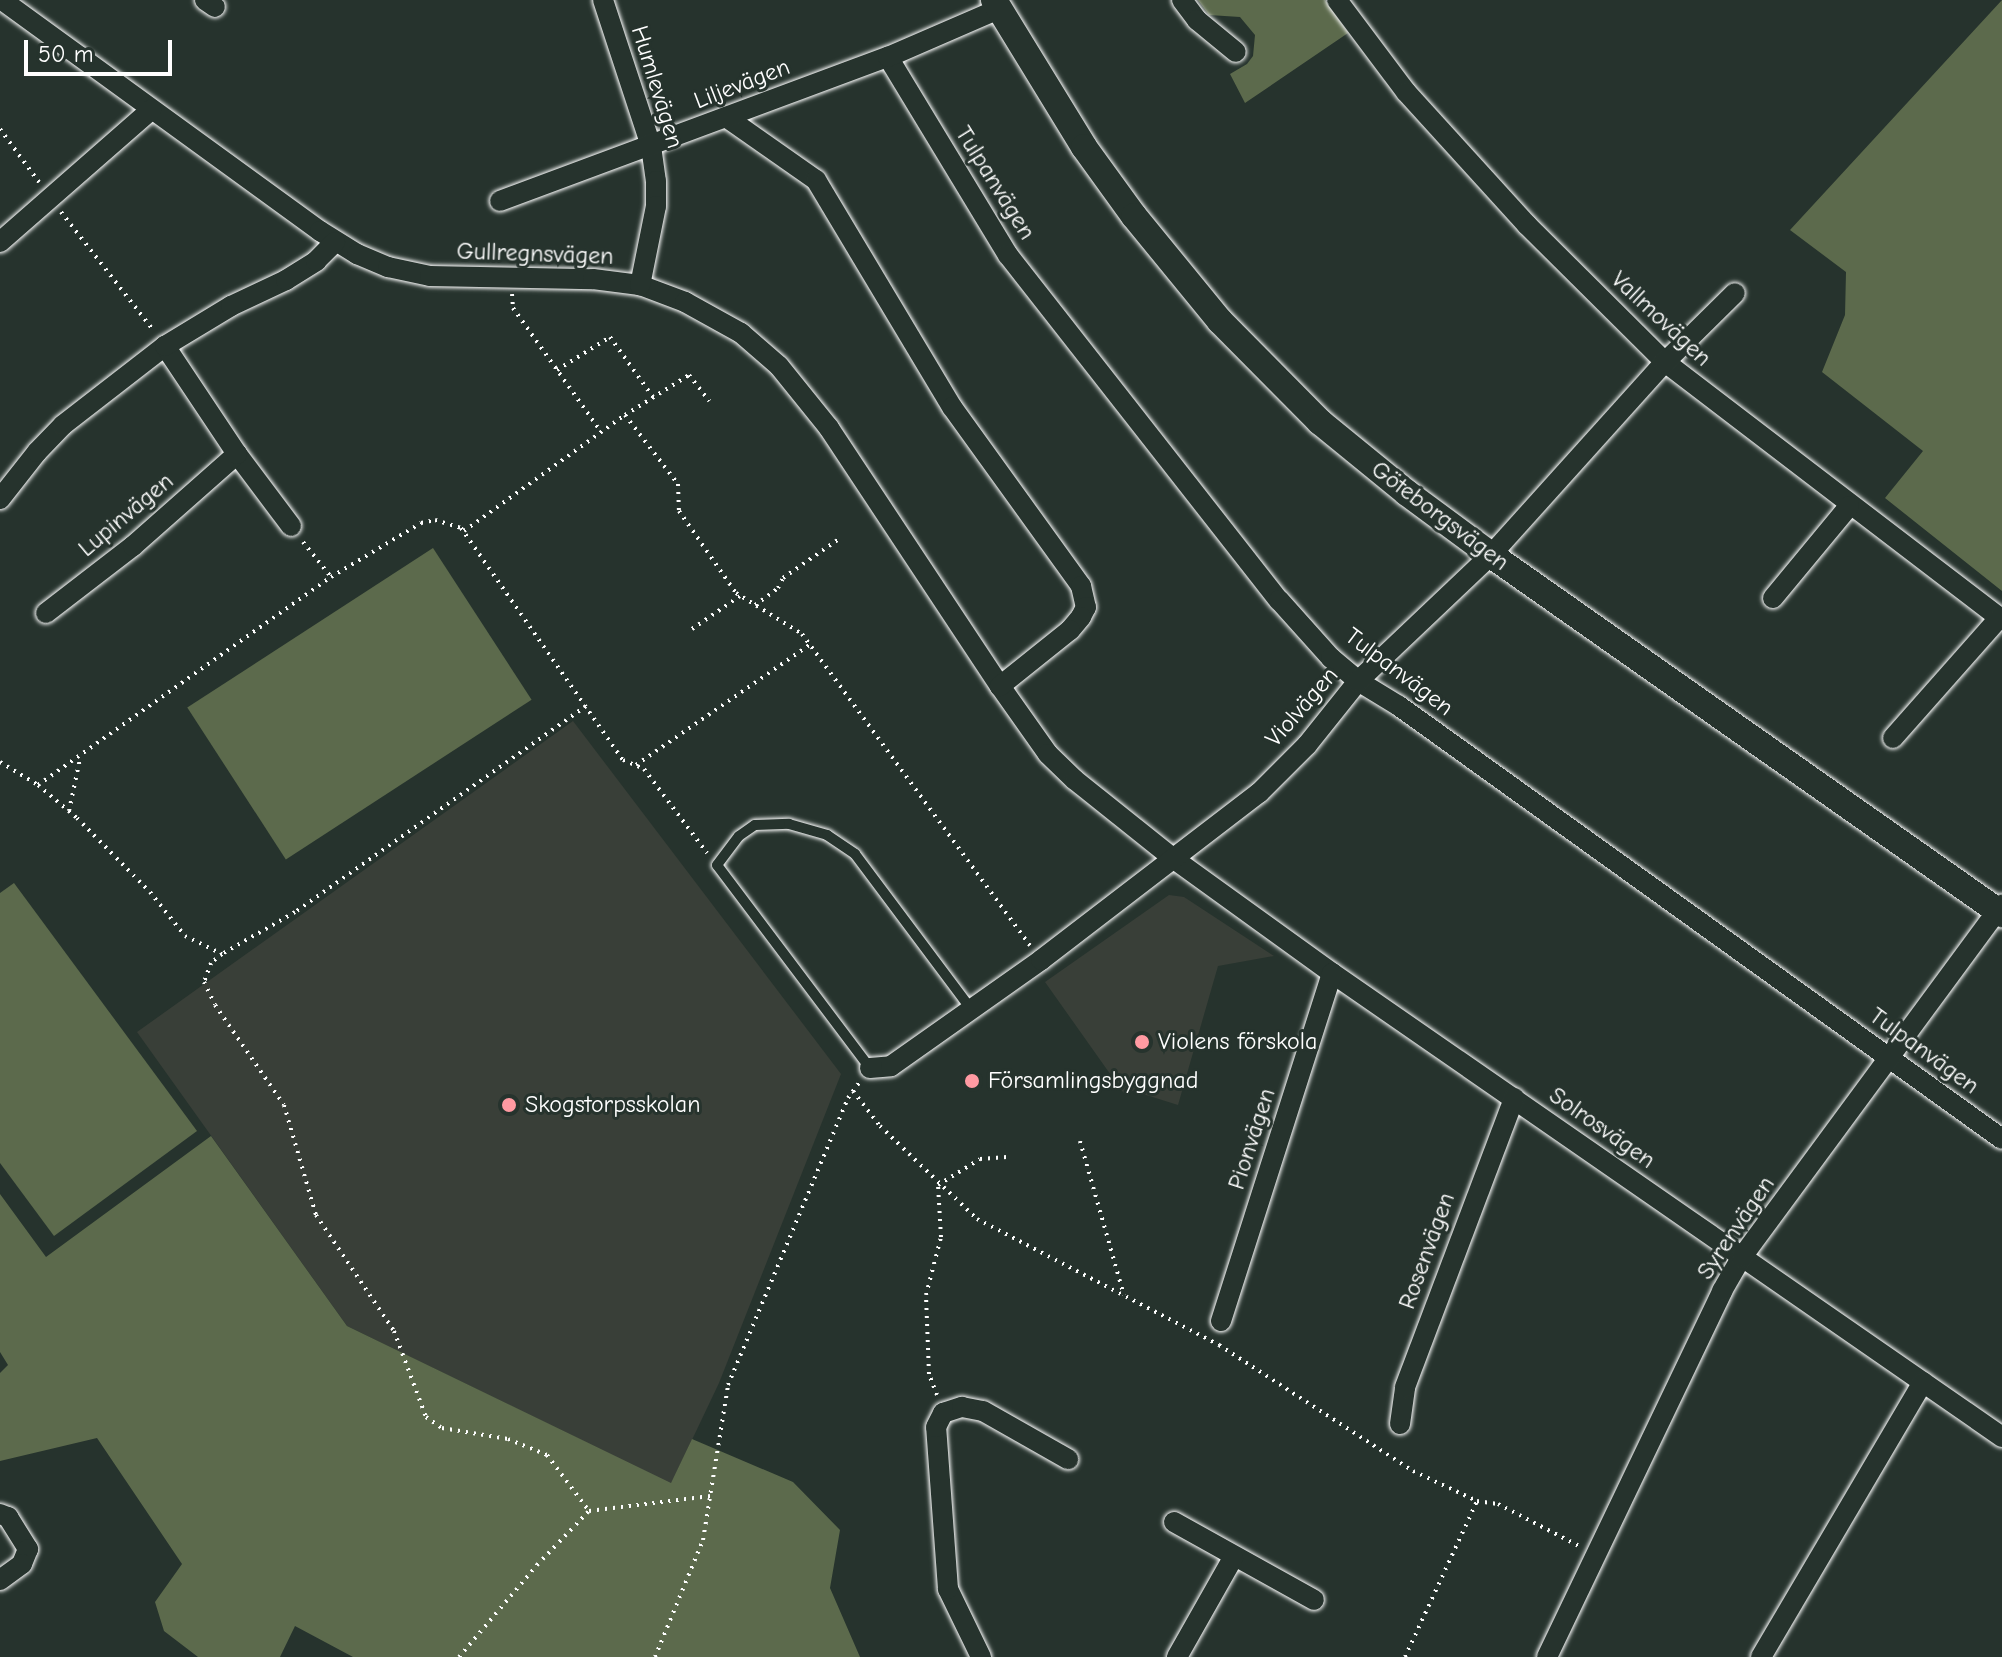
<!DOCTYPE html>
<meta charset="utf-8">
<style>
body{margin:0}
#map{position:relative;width:2002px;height:1657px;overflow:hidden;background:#26332d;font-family:"Comic Neue",sans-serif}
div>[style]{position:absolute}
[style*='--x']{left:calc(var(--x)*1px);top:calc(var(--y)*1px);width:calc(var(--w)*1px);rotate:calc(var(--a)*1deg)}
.built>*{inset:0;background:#393f38}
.green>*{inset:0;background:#5c6a4c;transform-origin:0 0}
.path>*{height:4px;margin-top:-2px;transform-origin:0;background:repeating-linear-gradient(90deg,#fff 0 2px,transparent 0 8px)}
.roads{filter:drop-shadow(0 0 2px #fff) drop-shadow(0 0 2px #fff)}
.service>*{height:10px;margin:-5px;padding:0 5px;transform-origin:5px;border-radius:5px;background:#26332d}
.minor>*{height:20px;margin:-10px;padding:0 10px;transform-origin:10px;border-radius:10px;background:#26332d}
.tertiary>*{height:26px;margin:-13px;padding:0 13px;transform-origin:13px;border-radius:13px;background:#26332d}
.dots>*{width:22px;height:22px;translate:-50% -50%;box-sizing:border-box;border:4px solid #26332d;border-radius:50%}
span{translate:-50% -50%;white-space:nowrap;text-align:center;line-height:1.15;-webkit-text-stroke:6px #26332d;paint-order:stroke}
.street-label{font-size:24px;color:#fff}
.poi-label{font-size:24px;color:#fff}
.left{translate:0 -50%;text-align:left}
.scale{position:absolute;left:24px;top:40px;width:148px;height:36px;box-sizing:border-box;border:4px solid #fff;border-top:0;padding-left:10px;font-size:24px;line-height:28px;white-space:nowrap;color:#fff;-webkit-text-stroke:6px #26332d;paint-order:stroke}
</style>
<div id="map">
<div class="built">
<div style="clip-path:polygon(573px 721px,841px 1074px,719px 1383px,671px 1484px,347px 1326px,137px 1032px)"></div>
<div style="clip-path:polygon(1169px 895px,1184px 897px,1274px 956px,1218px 966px,1178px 1105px,1143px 1094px,1138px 1088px,1125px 1095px,1045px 982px)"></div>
</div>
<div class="green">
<div style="clip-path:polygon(1198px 0,1325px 0,1348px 33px,1245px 103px,1230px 74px,1247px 64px,1253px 56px,1255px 35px,1240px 17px,1209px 15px)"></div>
<div style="clip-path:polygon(2002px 0,2002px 591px,1885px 498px,1923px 451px,1822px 372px,1845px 315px,1846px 272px,1790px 230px)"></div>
<div style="left:433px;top:548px;width:181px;height:293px;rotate:57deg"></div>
<div style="clip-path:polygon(14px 883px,197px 1131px,54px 1236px,0 1163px,0 893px)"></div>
<div style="clip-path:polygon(211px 1136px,347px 1326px,671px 1483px,692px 1439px,793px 1482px,840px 1530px,830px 1588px,860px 1657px,353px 1657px,295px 1626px,280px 1657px,198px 1657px,164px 1631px,155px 1602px,182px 1564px,97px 1438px,0 1461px,0 1373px,8px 1365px,0 1352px,0 1194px,46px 1257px)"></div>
</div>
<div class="path">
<div style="--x:0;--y:129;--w:66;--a:53.7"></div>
<div style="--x:61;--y:212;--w:151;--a:52"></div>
<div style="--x:512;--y:294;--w:14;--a:86"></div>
<div style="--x:513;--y:308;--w:152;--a:54.6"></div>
<div style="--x:557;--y:370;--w:62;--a:-31.9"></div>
<div style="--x:610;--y:337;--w:74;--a:54.4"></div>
<div style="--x:625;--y:415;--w:87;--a:52.5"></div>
<div style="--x:678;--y:484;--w:27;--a:88"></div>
<div style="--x:679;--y:511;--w:100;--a:55.2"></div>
<div style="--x:736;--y:593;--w:78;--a:31.8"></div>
<div style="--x:802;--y:634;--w:386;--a:53.8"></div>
<div style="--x:464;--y:531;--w:198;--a:-35.8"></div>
<div style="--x:625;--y:415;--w:75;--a:-32"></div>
<div style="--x:689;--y:375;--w:33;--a:52"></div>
<div style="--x:303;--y:542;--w:45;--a:51.3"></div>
<div style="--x:755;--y:605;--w:29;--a:-36"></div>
<div style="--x:778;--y:588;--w:11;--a:-63"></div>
<div style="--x:783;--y:578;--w:68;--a:-34.9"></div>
<div style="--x:692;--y:629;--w:58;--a:-34.5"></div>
<div style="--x:586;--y:706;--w:357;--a:144.7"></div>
<div style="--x:295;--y:912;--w:84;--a:150.1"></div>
<div style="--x:222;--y:954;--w:14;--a:141"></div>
<div style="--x:211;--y:963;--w:20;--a:110"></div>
<div style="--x:204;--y:982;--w:25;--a:64"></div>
<div style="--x:215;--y:1005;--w:121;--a:55.4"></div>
<div style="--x:284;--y:1105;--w:115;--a:73.8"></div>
<div style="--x:316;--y:1215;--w:140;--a:56.1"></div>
<div style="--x:394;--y:1331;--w:92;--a:69.6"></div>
<div style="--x:426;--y:1417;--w:19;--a:35"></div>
<div style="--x:442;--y:1428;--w:67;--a:9.5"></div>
<div style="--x:508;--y:1439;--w:42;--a:22.3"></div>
<div style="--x:547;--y:1455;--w:70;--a:53.1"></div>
<div style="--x:0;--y:762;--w:44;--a:31.2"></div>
<div style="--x:38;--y:785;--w:51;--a:40.2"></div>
<div style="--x:77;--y:818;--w:104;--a:45.4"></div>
<div style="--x:150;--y:892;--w:56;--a:51.5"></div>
<div style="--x:185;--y:936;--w:41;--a:25.9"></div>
<div style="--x:636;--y:765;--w:211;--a:-34.7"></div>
<div style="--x:38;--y:785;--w:359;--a:-35.4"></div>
<div style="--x:331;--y:577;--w:105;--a:-31"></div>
<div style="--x:421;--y:523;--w:14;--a:-12"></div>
<div style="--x:435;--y:520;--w:27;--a:17"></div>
<div style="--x:461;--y:528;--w:283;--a:55.1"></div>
<div style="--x:623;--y:760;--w:23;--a:23"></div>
<div style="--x:644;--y:769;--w:105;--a:53.1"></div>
<div style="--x:69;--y:811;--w:53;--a:-78.1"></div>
<div style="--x:853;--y:1091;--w:44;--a:52.4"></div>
<div style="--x:880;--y:1126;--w:134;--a:43.8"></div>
<div style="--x:977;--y:1219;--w:273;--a:27.5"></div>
<div style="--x:1219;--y:1345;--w:231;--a:33"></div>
<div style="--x:1413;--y:1471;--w:71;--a:25.1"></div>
<div style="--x:1477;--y:1501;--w:21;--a:8"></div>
<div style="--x:1498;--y:1504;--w:91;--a:27.4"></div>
<div style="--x:1080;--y:1141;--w:160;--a:74.1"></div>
<div style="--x:937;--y:1395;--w:22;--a:-111"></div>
<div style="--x:929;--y:1374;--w:79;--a:-92.2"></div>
<div style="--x:926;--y:1295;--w:60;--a:-75.5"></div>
<div style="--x:941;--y:1237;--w:52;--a:-93.3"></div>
<div style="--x:938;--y:1185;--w:49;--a:-31.8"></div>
<div style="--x:980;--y:1159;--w:27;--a:-4"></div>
<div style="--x:459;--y:1657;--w:121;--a:-49.7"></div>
<div style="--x:537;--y:1565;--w:75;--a:-46.1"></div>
<div style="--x:589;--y:1511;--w:122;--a:-7.1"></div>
<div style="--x:655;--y:1657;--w:126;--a:-67.7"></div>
<div style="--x:703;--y:1540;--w:157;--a:-80.8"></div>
<div style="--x:728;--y:1385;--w:311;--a:-67.3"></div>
<div style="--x:848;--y:1098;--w:19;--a:-54"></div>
<div style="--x:1405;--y:1657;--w:172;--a:-65.2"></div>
</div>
<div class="roads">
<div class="service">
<div style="--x:870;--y:1068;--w:254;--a:-127"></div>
<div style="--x:717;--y:865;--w:36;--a:-53"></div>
<div style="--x:739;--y:836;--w:19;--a:-35"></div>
<div style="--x:755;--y:825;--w:34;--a:-2"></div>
<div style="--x:789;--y:824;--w:40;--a:16"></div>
<div style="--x:827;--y:835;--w:34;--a:34"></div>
<div style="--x:855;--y:854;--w:194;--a:53.2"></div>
</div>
<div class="minor">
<div style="--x:2;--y:0;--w:393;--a:36"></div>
<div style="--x:320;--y:231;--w:44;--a:31.9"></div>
<div style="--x:357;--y:254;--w:34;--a:23"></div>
<div style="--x:388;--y:267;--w:43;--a:12.1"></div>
<div style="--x:430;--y:276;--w:163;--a:1.1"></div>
<div style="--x:593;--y:279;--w:47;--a:7.3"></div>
<div style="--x:640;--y:285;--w:48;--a:20.7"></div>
<div style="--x:685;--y:302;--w:64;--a:29"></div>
<div style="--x:741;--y:333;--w:50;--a:41"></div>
<div style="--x:779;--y:366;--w:80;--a:51.1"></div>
<div style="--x:829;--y:428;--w:310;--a:56.5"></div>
<div style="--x:1000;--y:686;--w:83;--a:54.8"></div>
<div style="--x:1048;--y:754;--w:37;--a:44"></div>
<div style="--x:1075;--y:780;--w:127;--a:38.6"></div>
<div style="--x:1174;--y:859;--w:195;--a:35.8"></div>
<div style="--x:1332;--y:973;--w:815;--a:34.7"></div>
<div style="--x:205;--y:0;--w:12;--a:35"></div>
<div style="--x:603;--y:0;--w:154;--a:71.8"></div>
<div style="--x:651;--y:146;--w:35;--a:82"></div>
<div style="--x:656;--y:181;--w:25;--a:90"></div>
<div style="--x:656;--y:206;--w:81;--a:101.4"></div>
<div style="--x:1182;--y:0;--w:25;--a:53"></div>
<div style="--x:1197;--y:20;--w:50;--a:39.4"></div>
<div style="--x:1337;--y:0;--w:115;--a:53.1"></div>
<div style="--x:1406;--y:92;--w:180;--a:47.7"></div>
<div style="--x:1527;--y:225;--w:194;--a:44.8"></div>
<div style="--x:1665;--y:362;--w:424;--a:37.4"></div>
<div style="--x:888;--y:57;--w:232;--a:58.8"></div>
<div style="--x:1008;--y:255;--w:439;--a:51.9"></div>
<div style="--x:1279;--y:600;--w:78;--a:48.1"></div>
<div style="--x:1331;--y:658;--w:35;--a:40"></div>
<div style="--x:1358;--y:681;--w:48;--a:31.4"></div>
<div style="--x:1399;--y:706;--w:742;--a:35.68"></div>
<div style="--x:726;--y:117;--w:110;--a:35"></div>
<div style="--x:816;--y:180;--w:265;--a:59.1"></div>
<div style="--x:952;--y:407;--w:221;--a:54.2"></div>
<div style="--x:1081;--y:586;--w:22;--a:77"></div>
<div style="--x:1086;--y:607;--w:11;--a:117"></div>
<div style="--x:1081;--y:617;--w:17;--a:130"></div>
<div style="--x:1070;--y:630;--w:90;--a:141.3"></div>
<div style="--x:500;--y:201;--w:414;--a:-20.4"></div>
<div style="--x:888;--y:57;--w:121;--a:-23.4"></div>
<div style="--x:0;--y:242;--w:201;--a:-41.2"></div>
<div style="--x:237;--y:454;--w:90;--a:53.1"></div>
<div style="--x:0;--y:499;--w:60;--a:-51.8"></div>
<div style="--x:37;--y:452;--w:37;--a:-46"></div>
<div style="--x:63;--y:425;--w:129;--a:-37.8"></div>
<div style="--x:1773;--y:598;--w:119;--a:-50.4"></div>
<div style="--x:46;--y:613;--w:110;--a:-37.6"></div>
<div style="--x:133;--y:546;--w:139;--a:-41.5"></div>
<div style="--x:237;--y:454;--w:130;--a:-123.7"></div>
<div style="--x:165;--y:346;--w:77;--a:-31.2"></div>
<div style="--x:231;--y:306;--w:61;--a:-25.3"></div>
<div style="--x:286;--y:280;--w:36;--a:-32"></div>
<div style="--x:316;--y:261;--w:27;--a:-45"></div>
<div style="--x:1893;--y:738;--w:160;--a:-48.5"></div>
<div style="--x:870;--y:1068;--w:21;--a:-5"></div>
<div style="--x:891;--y:1066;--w:184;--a:-35.2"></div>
<div style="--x:1041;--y:960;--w:275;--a:-37.5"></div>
<div style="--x:1259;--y:793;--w:68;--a:-45"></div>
<div style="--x:1307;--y:745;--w:82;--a:-51.4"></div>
<div style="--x:1358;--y:681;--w:183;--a:-43.5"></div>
<div style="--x:1491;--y:555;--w:260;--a:-48"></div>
<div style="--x:1665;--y:362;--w:98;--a:-44.6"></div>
<div style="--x:1221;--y:1321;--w:365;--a:-72.3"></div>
<div style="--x:1400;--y:1424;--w:37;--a:-82"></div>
<div style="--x:1405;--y:1387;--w:309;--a:-69.3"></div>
<div style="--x:0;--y:1514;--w:9;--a:21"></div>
<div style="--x:8;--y:1517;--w:38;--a:58"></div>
<div style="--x:28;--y:1549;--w:16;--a:112"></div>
<div style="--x:22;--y:1564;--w:27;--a:144"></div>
<div style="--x:1174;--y:1522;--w:160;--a:29.1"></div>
<div style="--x:981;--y:1657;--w:76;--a:-115.9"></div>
<div style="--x:948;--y:1589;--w:162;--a:-94.2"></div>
<div style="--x:936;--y:1427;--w:16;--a:-63"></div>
<div style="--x:943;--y:1413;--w:20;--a:-18"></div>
<div style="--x:962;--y:1407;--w:21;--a:11"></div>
<div style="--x:983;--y:1411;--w:98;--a:29.5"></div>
<div style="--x:1177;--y:1657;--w:114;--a:-60.5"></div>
<div style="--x:1547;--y:1657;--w:406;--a:-64.4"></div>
<div style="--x:1722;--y:1291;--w:39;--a:-60"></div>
<div style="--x:1742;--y:1257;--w:438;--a:-53.6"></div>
<div style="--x:1761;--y:1657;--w:319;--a:-59.5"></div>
</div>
<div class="tertiary">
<div style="--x:994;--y:0;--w:172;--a:58.5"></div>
<div style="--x:1084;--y:147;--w:85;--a:54.1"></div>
<div style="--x:1134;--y:216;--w:136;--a:50.7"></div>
<div style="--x:1220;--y:321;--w:142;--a:45.3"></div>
<div style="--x:1320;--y:422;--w:112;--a:39.2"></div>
<div style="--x:1407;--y:493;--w:104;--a:36.4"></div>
<div style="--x:1491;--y:555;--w:625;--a:35.09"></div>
</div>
</div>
<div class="dots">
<div style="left:1142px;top:1042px;background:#ff9aa2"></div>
<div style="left:972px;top:1081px;background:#ff9aa2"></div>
<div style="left:509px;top:1105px;background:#ff9aa2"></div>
</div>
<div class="street-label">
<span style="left:742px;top:84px;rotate:-21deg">Liljevägen</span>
<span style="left:657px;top:87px;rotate:73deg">Humlevägen</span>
<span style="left:995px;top:183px;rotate:58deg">Tulpanvägen</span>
<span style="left:535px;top:254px;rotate:2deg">Gullregnsvägen</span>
<span style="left:1661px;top:319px;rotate:43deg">Vallmovägen</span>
<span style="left:126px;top:515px;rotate:-40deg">Lupinvägen</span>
<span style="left:1440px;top:516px;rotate:37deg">Göteborgsvägen</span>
<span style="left:1399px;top:672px;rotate:37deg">Tulpanvägen</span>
<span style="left:1302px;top:707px;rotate:-49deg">Violvägen</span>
<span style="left:1924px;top:1051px;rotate:36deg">Tulpanvägen</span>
<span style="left:1602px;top:1128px;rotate:35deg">Solrosvägen</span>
<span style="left:1252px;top:1139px;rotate:-72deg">Pionvägen</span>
<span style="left:1736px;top:1228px;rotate:-56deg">Syrenvägen</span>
<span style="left:1427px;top:1251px;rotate:-70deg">Rosenvägen</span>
</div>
<div class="poi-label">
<span class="left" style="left:1158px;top:1042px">Violens förskola</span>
<span class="left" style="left:988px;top:1081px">Församlingsbyggnad</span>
<span class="left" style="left:525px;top:1105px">Skogstorpsskolan</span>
</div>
<div class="scale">50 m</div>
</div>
